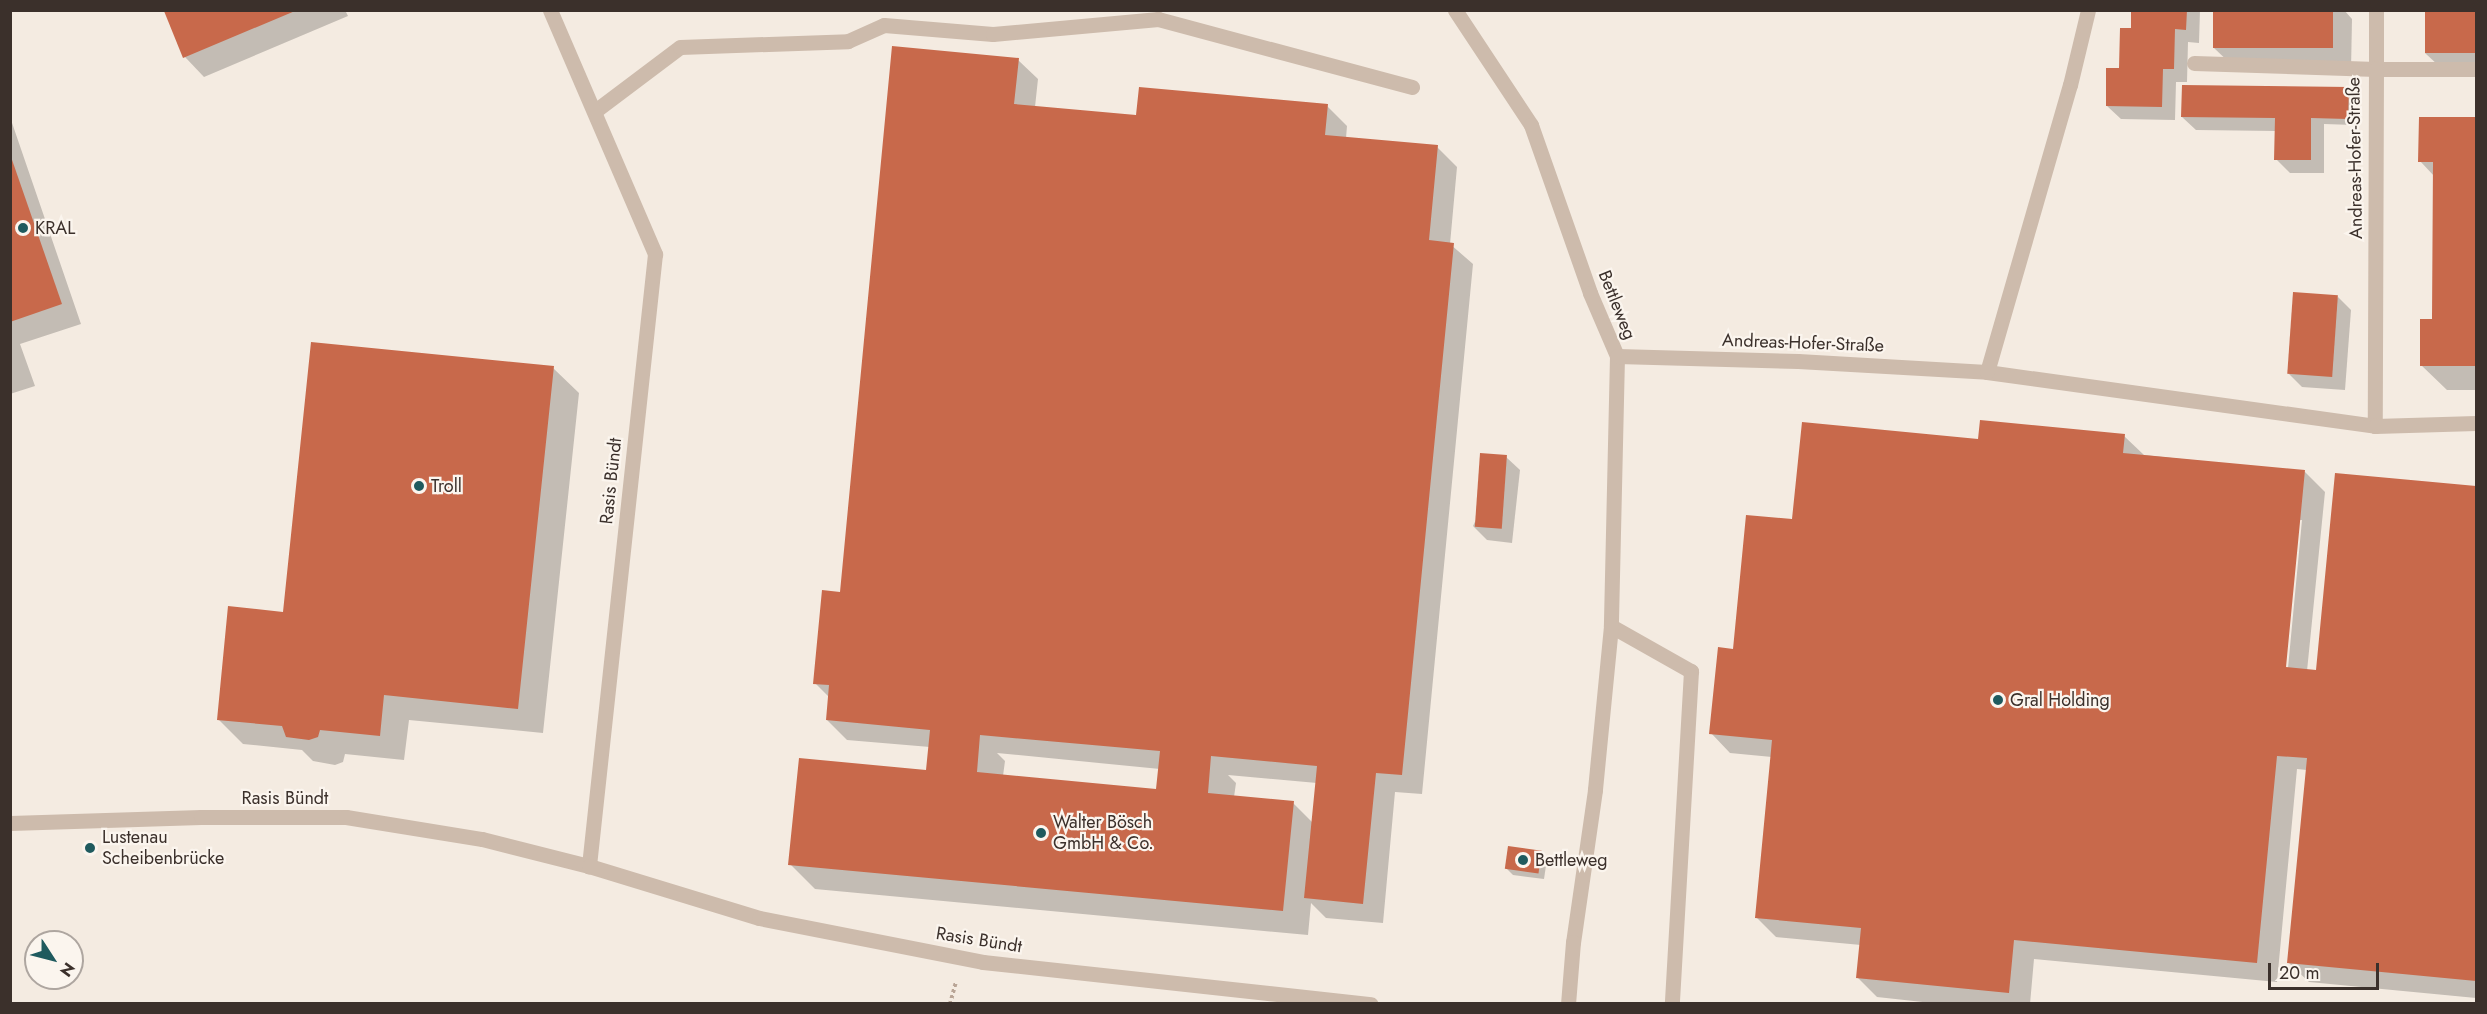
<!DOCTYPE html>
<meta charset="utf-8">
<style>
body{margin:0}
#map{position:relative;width:2487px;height:1014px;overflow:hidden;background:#f4ebe1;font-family:Jost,sans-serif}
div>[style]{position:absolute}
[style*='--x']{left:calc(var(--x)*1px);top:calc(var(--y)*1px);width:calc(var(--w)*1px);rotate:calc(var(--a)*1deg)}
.shadow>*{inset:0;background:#0003}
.building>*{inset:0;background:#c8694b;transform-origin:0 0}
.path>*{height:4px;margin-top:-2px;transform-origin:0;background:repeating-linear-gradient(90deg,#b9a596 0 3px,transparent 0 6px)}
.service>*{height:15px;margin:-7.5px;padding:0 7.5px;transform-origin:7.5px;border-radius:7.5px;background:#cdbbac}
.minor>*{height:15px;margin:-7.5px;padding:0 7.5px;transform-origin:7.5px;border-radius:7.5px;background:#cdbbac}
.dots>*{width:16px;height:16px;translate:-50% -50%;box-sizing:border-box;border:3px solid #fbf5ee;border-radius:50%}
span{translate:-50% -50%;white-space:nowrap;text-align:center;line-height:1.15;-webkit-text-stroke:4.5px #fbf5ee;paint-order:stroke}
.street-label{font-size:18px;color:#3b302b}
.poi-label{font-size:18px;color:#3b302b}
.left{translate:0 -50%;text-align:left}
.frame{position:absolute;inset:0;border:12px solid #3b302b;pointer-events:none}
.north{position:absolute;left:24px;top:930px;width:60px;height:60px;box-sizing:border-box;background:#fbf5ee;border:2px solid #aea6a0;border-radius:50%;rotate:126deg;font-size:16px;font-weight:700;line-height:24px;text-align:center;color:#3b302b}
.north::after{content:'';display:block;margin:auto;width:21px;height:27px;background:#1f5a5e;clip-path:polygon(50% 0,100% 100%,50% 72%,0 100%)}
.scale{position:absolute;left:2268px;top:963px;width:111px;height:27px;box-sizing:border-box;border:3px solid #3b302b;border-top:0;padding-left:8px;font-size:18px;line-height:21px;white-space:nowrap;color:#3b302b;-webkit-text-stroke:4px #fbf5ee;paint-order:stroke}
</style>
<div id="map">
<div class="shadow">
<div style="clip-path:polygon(165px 10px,345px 10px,348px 16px,204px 77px,185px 57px)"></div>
<div style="clip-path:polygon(2133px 10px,2200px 10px,2199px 43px,2188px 42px,2187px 82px,2176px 82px,2175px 120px,2121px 119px,2107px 106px,2133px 30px)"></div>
<div style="clip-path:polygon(2215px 10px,2344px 10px,2352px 19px,2351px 70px,2234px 67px,2214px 48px)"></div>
<div style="clip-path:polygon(2426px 10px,2476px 10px,2476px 67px,2439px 66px,2425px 53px)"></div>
<div style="clip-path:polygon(evenodd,1018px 60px,1038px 79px,1035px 107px,1137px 116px,1327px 106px,1347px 126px,1346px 138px,1437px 147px,1457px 167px,1450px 244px,1473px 264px,1422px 794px,1395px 792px,1383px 923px,1326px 918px,1311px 903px,1308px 935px,815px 889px,790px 864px,928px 771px,930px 747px,847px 740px,827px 720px,829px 697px,815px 683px,841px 594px,1018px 60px,997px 753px,1160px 769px,1158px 791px,1003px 776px,1005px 761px,997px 753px,1018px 60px,1228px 775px,1317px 783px,1313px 823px,1293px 803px,1234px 797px,1236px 783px,1228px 775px)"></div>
<div style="clip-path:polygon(2348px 88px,2355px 95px,2354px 125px,2324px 124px,2324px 173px,2290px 173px,2276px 159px,2276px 131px,2196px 130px,2182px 117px)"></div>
<div style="clip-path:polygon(10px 117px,81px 324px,20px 344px,35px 386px,10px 394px)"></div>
<div style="clip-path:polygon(2420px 118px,2476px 119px,2476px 390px,2447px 390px,2421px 365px,2433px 320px,2435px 177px,2420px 161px)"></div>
<div style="clip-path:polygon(2338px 297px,2351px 310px,2345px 390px,2302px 387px,2288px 373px)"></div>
<div style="clip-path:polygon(553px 368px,579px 393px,543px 733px,409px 720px,404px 760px,345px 754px,343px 762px,335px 765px,313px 761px,302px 750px,243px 744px,218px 719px,285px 614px)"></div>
<div style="clip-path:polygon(evenodd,2124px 436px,2144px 455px,2305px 472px,2325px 492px,2307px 671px,2317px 672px,2337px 474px,2476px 488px,2476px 998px,2309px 982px,2289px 963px,2307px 770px,2297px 769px,2277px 982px,2034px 959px,2030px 1004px,1941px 1004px,1877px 997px,1858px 978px,1861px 945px,1776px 937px,1756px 917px,1772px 757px,1730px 753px,1711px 733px,1735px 650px,1794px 521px,1979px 440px,2124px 436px,2299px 520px,2302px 520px,2288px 668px,2285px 668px,2299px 520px)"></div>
<div style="clip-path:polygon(1506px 457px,1520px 470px,1512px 543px,1487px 540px,1473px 526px)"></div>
<div style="clip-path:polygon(1541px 852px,1547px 859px,1544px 879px,1513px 875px,1506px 868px)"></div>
</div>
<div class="building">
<div style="clip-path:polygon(2131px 10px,2187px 10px,2186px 30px,2175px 29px,2174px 69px,2163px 69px,2162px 107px,2106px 106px,2106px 68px,2119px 68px,2120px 28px,2131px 28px)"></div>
<div style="left:2213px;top:10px;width:120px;height:38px"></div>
<div style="left:2425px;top:10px;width:51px;height:43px"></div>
<div style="clip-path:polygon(164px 11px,295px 11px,183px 58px)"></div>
<div style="clip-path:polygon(evenodd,892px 46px,1019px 58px,1014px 104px,1136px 115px,1139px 87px,1328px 104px,1325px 135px,1438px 145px,1429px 240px,1454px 243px,1402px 775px,1376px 773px,1363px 904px,1304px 898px,1317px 766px,1211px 756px,1208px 793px,1294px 801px,1283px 911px,788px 865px,799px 758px,926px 770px,930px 730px,826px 720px,829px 685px,813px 684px,822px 590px,840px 592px,892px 46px,980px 735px,1160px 751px,1156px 789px,977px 772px,980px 735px)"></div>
<div style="clip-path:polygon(2182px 85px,2349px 87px,2348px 119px,2311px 118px,2311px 160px,2274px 160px,2275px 118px,2181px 117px)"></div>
<div style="clip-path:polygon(2419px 117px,2476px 117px,2476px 366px,2420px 366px,2420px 319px,2432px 319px,2433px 162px,2418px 162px)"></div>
<div style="clip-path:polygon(10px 154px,62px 304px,10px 322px)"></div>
<div style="left:2293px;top:292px;width:45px;height:82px;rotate:4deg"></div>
<div style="clip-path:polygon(311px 342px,554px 366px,518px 709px,384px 695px,380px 736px,320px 730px,318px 737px,309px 740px,286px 737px,282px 726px,217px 720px,228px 606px,283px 612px)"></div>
<div style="clip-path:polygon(1980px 420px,2125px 434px,2123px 453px,2305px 470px,2286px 667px,2316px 670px,2335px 473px,2476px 486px,2476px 981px,2287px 963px,2307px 758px,2277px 756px,2257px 963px,2014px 940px,2009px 993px,1856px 978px,1861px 928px,1755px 918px,1772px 740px,1709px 734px,1718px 647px,1733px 649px,1746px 515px,1792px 519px,1802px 422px,1978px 439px)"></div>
<div style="left:1480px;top:453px;width:27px;height:74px;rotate:4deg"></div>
<div style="left:1508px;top:846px;width:34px;height:23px;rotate:8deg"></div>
</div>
<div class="path">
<div style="--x:950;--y:1004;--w:23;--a:-75"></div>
</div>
<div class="service">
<div style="--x:2376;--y:10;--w:59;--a:90"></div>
<div style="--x:2376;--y:69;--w:100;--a:0"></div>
<div style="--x:595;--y:111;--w:106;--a:-37"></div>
<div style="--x:680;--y:47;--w:168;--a:-2"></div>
<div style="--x:848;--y:41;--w:39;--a:-24"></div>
<div style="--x:884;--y:25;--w:109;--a:4.7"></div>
<div style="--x:993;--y:34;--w:166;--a:-5.2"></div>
<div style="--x:1158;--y:19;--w:263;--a:15"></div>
<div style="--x:1611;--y:626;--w:92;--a:29.4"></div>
<div style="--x:1691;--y:671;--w:334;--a:93.3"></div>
</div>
<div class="minor">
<div style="--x:550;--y:10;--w:266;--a:66.7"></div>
<div style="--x:655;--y:254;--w:616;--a:96.16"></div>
<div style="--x:1455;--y:10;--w:138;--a:56.5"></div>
<div style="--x:1531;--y:125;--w:178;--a:70.6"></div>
<div style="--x:1590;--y:293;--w:69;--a:66.8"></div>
<div style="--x:1617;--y:356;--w:270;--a:91.3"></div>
<div style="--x:1611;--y:626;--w:165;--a:95.6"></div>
<div style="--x:1595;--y:790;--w:154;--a:98.2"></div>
<div style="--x:1573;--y:942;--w:62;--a:94.6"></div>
<div style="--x:2194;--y:63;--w:182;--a:1.9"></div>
<div style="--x:2376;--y:69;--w:357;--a:90.2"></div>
<div style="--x:1617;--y:356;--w:181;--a:1.6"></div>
<div style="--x:1798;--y:361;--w:189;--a:3.3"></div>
<div style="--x:1987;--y:372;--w:392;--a:7.9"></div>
<div style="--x:2375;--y:426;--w:101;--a:-1.7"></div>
<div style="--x:1987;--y:372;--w:299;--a:-73.9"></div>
<div style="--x:2070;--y:85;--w:77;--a:-76.5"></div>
<div style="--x:10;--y:823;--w:191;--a:-1.8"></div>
<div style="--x:201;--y:817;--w:145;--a:0"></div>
<div style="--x:346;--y:817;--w:138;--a:9.2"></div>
<div style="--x:482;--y:839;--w:110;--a:14.2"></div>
<div style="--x:589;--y:866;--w:178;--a:17"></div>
<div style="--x:759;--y:918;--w:228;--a:11.1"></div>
<div style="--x:983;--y:962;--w:390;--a:6.2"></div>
</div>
<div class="dots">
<div style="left:23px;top:228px;background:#1f5a5e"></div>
<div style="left:419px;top:486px;background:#1f5a5e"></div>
<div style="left:1998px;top:700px;background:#1f5a5e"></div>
<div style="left:1041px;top:833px;background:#1f5a5e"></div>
<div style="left:90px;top:848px;background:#1f5a5e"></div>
<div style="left:1523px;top:860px;background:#1f5a5e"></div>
</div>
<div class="street-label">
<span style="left:2355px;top:158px;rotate:-91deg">Andreas-Hofer-Straße</span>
<span style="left:1617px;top:305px;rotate:68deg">Bettleweg</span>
<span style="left:1803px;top:343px;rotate:2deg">Andreas-Hofer-Straße</span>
<span style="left:611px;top:481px;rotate:-84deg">Rasis Bündt</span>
<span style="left:285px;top:798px">Rasis Bündt</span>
<span style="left:979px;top:940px;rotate:9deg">Rasis Bündt</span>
</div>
<div class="poi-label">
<span class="left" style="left:35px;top:228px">KRAL</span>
<span class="left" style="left:431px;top:486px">Troll</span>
<span class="left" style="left:2010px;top:700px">Gral Holding</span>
<span class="left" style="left:1053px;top:833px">Walter Bösch<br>GmbH &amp; Co.</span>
<span class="left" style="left:102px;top:848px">Lustenau<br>Scheibenbrücke</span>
<span class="left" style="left:1535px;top:860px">Bettleweg</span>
</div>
<div class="frame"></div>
<div class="north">N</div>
<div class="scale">20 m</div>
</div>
